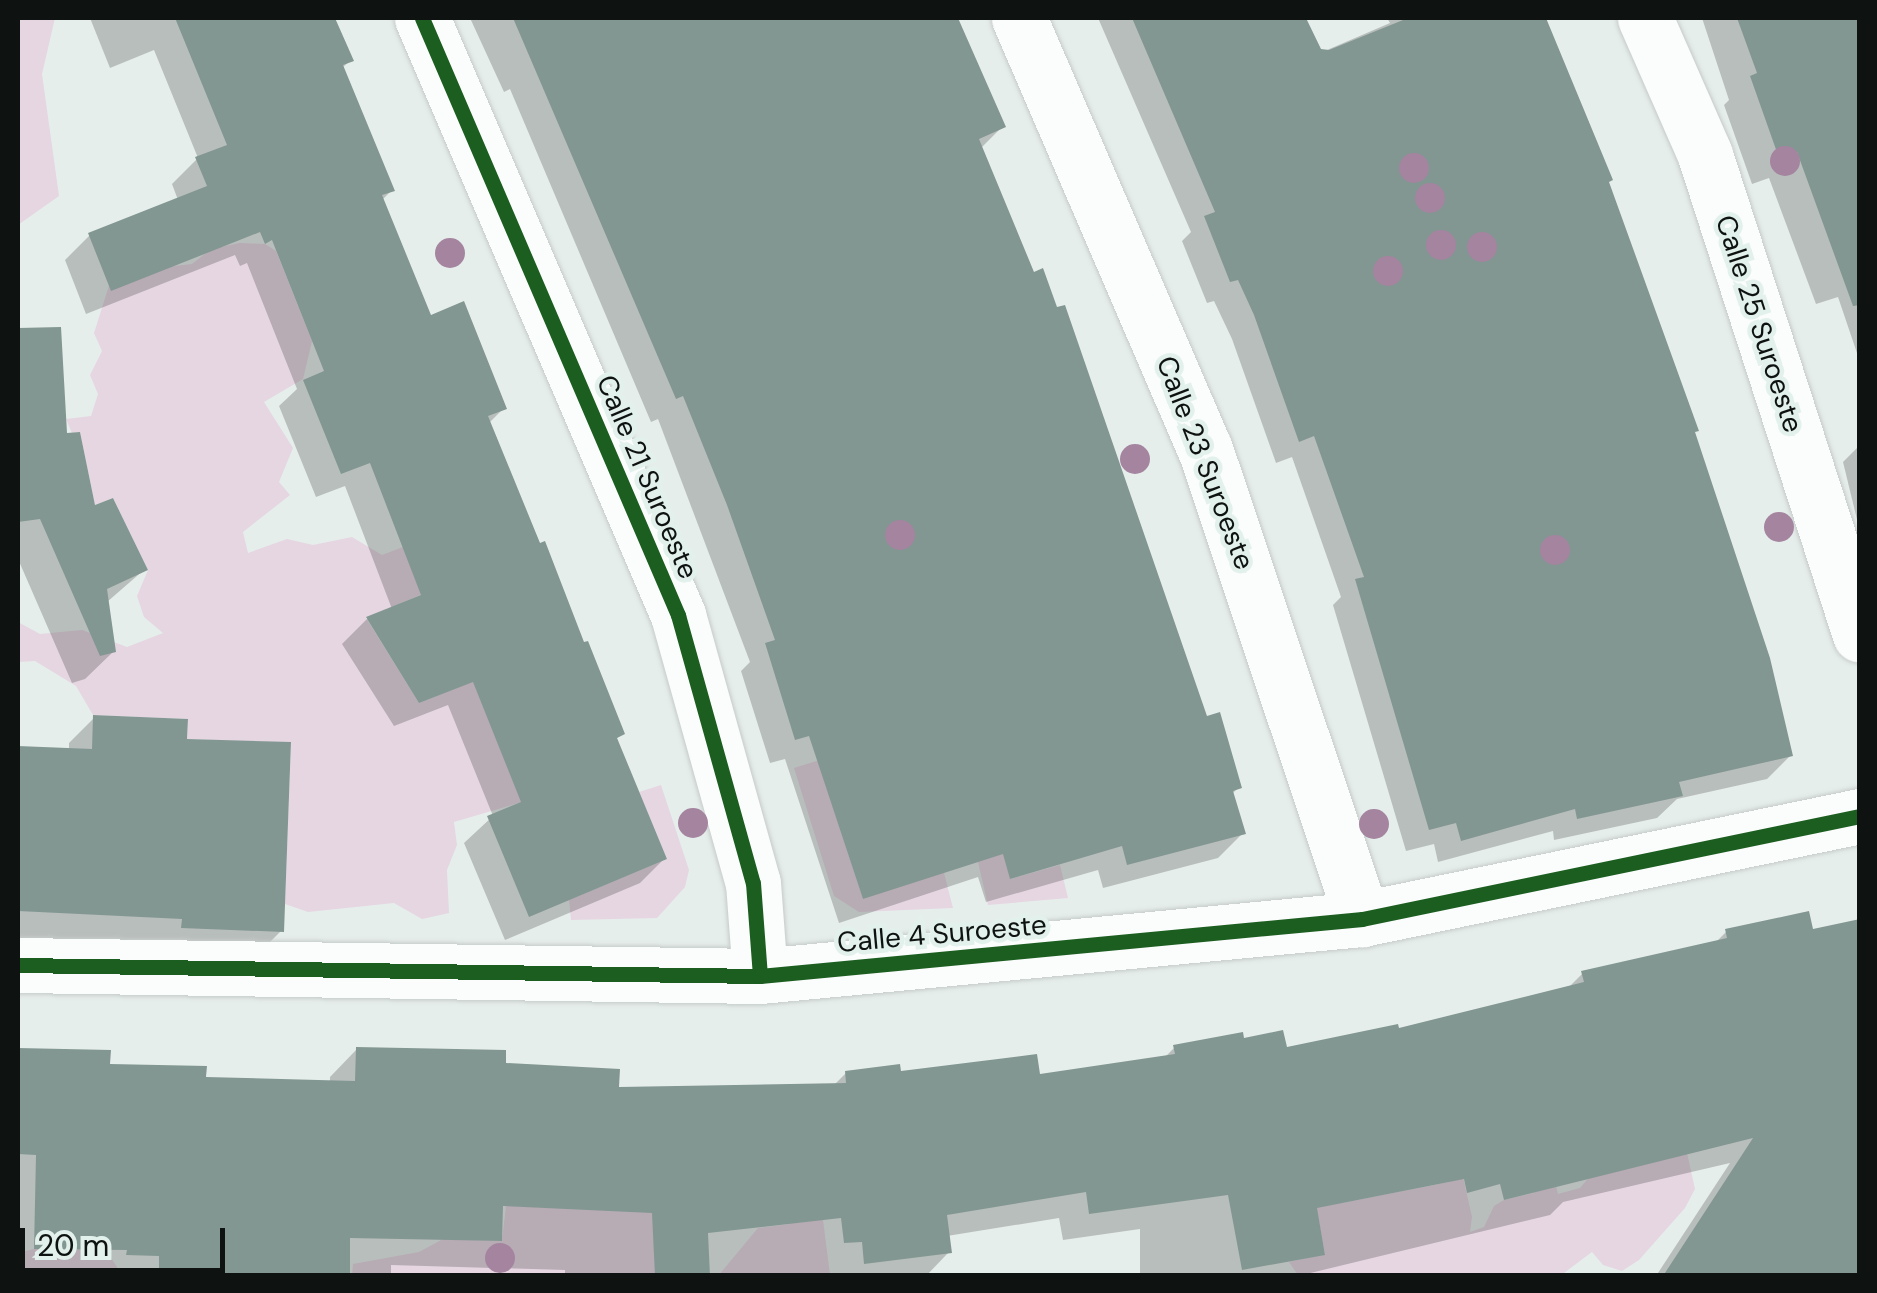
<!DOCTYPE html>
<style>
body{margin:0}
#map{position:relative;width:1877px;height:1293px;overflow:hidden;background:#e6eeeb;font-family:"DM Sans",sans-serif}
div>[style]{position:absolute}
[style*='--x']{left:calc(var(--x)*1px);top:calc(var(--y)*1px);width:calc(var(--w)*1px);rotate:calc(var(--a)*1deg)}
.green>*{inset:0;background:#e5d6e2}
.shadow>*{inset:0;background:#0003}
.building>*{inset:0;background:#839792}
.roads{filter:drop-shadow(0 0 2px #c5cbc9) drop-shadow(0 0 2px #c5cbc9)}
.minor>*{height:55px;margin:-27.5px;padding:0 27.5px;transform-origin:27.5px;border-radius:27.5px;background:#fbfcfc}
.cycleway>*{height:15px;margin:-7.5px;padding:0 7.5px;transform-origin:7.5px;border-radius:7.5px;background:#1b5e20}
.trees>*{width:30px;height:30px;margin:-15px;border-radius:50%;background:#a4849f}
span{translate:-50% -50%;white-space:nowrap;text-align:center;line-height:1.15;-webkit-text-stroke:9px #e2f1ec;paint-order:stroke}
.street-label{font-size:28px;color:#0e1311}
.frame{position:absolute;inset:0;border:20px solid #0e1311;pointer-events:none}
.scale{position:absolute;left:20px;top:1228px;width:205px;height:45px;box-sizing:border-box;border:5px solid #0e1311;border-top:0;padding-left:12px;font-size:30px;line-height:35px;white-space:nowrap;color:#0e1311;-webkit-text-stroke:8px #e2f1ec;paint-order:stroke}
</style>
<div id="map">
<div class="green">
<div style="clip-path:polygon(18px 18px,55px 18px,42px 74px,59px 196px,18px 225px)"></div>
<div style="clip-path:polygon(240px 243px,265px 244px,276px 251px,312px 341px,303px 379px,264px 402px,293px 448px,279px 482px,290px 495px,243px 532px,248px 553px,287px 539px,313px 545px,352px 537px,382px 555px,403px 547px,422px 594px,366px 618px,419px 703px,474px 681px,522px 802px,454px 822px,457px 845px,447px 870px,449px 913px,422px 919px,394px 903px,308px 912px,285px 904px,291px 743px,187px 739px,188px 719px,93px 715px,76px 686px,35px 661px,18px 662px,18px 622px,40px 634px,82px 630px,127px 647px,163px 633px,144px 617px,137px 596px,148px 570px,113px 498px,95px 505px,80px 432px,72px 433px,66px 419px,91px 416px,98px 394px,90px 375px,102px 351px,94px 333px,113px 273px,192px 264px,211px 249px)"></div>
<div style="clip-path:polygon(876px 432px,1011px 879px,1060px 865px,1068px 898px,988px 905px,977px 858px,824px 780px,863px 899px,943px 869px,953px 908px,859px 912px,834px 896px,794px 768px,935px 724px)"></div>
<div style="clip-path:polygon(661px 785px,689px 870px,685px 887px,657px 918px,571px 920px,569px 900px,667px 859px,639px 792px)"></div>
<div style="clip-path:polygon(1453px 1133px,1472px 1217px,1470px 1232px,1484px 1227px,1494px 1206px,1504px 1200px,1534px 1193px,1531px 1178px,1553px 1173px,1558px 1194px,1580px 1188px,1590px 1176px,1687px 1153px,1695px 1189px,1685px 1208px,1639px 1260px,1622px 1271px,1603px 1265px,1592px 1252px,1560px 1276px,1298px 1275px,1289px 1262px,1325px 1254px,1305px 1145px,1342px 1203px,1449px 1182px)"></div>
<div style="clip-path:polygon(654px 1155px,655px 1275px,352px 1276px,353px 1264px,419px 1252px,443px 1239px,502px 1241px,506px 1206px)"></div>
<div style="clip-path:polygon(819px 1188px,830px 1275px,718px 1276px,758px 1228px,790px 1224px,787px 1191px)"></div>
<div style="clip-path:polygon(34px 1249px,106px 1250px,122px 1275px,18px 1275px,18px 1253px)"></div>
</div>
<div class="shadow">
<div style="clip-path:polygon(90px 18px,332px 18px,351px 60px,342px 68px,392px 190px,382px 200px,430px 318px,504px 408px,488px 424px,622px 733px,615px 740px,664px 859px,640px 883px,505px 940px,464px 843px,493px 816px,448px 705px,394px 726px,342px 644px,367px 619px,392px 609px,345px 486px,316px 497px,279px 406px,297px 389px,247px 263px,240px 266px,235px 255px,86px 314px,65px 260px,89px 236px,178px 200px,172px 184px,198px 158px,154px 50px,110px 68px)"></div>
<div style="clip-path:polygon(470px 18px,957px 18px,1003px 126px,981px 148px,1205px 719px,1239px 787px,1231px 795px,1243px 833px,1218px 858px,1103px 888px,1098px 870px,986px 902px,978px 877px,839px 923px,785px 759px,770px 763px,741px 671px,750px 662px,658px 419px,651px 422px,510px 89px,504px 92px)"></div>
<div style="clip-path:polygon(1098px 18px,1303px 18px,1320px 53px,1390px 23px,1387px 18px,1543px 18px,1610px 180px,1606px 183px,1693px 434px,1790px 756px,1767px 779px,1677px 799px,1657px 818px,1554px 840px,1553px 831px,1438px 862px,1434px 844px,1406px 851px,1333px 605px,1341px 597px,1292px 457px,1276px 463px,1232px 339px,1214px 301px,1207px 303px,1182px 241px,1191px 232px)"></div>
<div style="clip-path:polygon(1702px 18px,1860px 18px,1860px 362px,1838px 297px,1816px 304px,1769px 178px,1752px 184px,1724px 105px,1729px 100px)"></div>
<div style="clip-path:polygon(64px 422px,65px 436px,93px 508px,145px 569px,107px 602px,114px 651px,85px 679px,72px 683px,18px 559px,18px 428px)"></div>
<div style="clip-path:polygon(1860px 445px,1860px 532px,1843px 462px)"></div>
<div style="clip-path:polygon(94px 718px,184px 741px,281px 931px,256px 956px,157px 943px,18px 938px,18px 749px,69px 750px,69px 743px)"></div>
<div style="clip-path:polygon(1726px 932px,1811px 932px,1860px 1276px,1656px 1276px,1730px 1163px,1563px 1202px,1550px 1215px,1298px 1276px,1140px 1276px,1140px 1229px,1063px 1240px,1059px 1218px,947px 1236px,949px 1252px,926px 1276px,565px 1276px,565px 1270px,391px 1265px,391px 1276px,18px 1275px,18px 1051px,108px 1053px,108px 1067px,204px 1080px,330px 1083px,330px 1077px,357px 1049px,503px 1066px,616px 1089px,833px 1086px,846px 1073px,1038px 1077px,1164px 1058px,1174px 1048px,1243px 1041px,1285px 1050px,1397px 1031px,1567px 989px,1583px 973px,1715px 943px)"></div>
</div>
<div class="building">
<div style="clip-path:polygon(175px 18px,335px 18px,354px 61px,343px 65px,395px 191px,382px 195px,431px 315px,464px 301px,507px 409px,488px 416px,540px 543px,545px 541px,584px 642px,588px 641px,625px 734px,617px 738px,667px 859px,529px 917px,487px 816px,521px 802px,473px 682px,419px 703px,366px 617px,421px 595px,370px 463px,341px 474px,303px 380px,324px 371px,272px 240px,265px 244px,260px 232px,111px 291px,88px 233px,207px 186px,195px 157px,227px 145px)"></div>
<div style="clip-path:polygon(513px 18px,958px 18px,1006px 127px,979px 139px,1034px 272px,1043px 268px,1057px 307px,1065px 305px,1207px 716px,1220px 712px,1242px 788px,1233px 791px,1246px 834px,1127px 865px,1122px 846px,1010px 879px,1003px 854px,863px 899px,809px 736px,795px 740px,765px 643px,775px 640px,727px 505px,683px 396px,676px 399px)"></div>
<div style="clip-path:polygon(1132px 18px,1306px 18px,1321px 49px,1329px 50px,1408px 18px,1546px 18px,1613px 180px,1609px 182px,1699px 431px,1695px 432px,1770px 658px,1793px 756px,1679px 782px,1683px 796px,1577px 819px,1575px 809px,1461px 841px,1456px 823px,1429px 830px,1355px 579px,1364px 577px,1314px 436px,1299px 442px,1254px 315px,1238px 280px,1230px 282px,1204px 216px,1215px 212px)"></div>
<div style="clip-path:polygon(1737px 18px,1860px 18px,1860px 305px,1853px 306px,1797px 152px,1779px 158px,1750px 76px,1757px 73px)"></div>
<div style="clip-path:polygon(61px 327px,67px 433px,80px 432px,95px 505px,113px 498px,148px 570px,107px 589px,116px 652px,100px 656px,40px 519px,18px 522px,18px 328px)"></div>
<div style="clip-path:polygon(93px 715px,188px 719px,187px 739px,291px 742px,284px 932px,181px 928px,182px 919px,18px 911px,18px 746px,92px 749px)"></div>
<div style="clip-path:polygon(1809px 911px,1813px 929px,1860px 919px,1860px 1276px,1663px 1276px,1753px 1138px,1504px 1200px,1500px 1184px,1467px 1193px,1464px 1179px,1317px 1208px,1325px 1255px,1242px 1270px,1228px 1195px,1089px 1214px,1086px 1192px,947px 1215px,952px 1253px,864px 1264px,862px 1242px,844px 1243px,841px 1218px,708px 1233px,710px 1276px,655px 1276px,652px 1213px,503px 1206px,502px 1241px,350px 1238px,350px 1276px,159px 1276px,159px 1256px,126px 1255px,127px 1250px,34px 1249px,36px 1155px,18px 1154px,18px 1048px,111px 1050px,110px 1064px,207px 1066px,206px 1077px,355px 1081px,356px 1047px,506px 1050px,506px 1063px,620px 1069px,619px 1087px,846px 1083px,845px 1071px,900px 1064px,901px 1071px,1037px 1054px,1040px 1074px,1175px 1054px,1173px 1045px,1243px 1032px,1244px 1038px,1283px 1030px,1287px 1047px,1398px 1024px,1399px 1028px,1584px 982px,1581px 971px,1727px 938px,1725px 929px)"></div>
</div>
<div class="roads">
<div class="minor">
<div style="--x:422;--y:18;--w:650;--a:66.79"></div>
<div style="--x:678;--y:615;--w:278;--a:74.4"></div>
<div style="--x:753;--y:883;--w:93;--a:85.7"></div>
<div style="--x:1019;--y:18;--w:469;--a:66.7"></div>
<div style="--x:1205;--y:449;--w:496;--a:71.5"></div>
<div style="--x:1645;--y:18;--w:150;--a:66.3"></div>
<div style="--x:1705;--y:155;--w:504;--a:72.1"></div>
<div style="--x:18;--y:965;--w:742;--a:0.85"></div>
<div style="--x:760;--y:976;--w:605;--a:-5.41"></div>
<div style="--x:1362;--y:919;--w:509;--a:-11.69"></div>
</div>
</div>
<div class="cycleway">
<div style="--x:422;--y:18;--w:650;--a:66.79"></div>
<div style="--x:678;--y:615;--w:278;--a:74.4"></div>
<div style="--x:753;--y:883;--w:93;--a:85.7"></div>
<div style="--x:18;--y:965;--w:742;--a:0.85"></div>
<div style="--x:760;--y:976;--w:605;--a:-5.41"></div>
<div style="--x:1362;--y:919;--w:509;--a:-11.69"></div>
</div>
<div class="trees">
<div style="left:1785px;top:161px"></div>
<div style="left:1414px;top:168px"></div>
<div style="left:1430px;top:198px"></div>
<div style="left:1441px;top:245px"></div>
<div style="left:1482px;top:247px"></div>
<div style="left:450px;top:253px"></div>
<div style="left:1388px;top:271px"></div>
<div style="left:1135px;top:459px"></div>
<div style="left:1779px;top:527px"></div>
<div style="left:900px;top:535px"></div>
<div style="left:1555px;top:550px"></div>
<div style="left:693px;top:823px"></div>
<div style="left:1374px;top:824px"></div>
<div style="left:500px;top:1258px"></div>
</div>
<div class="street-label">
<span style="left:1759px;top:324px;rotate:72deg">Calle 25 Suroeste</span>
<span style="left:1205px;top:463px;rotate:69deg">Calle 23 Suroeste</span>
<span style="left:647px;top:477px;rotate:67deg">Calle 21 Suroeste</span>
<span style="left:942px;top:934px;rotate:-5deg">Calle 4 Suroeste</span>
</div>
<div class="frame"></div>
<div class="scale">20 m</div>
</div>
